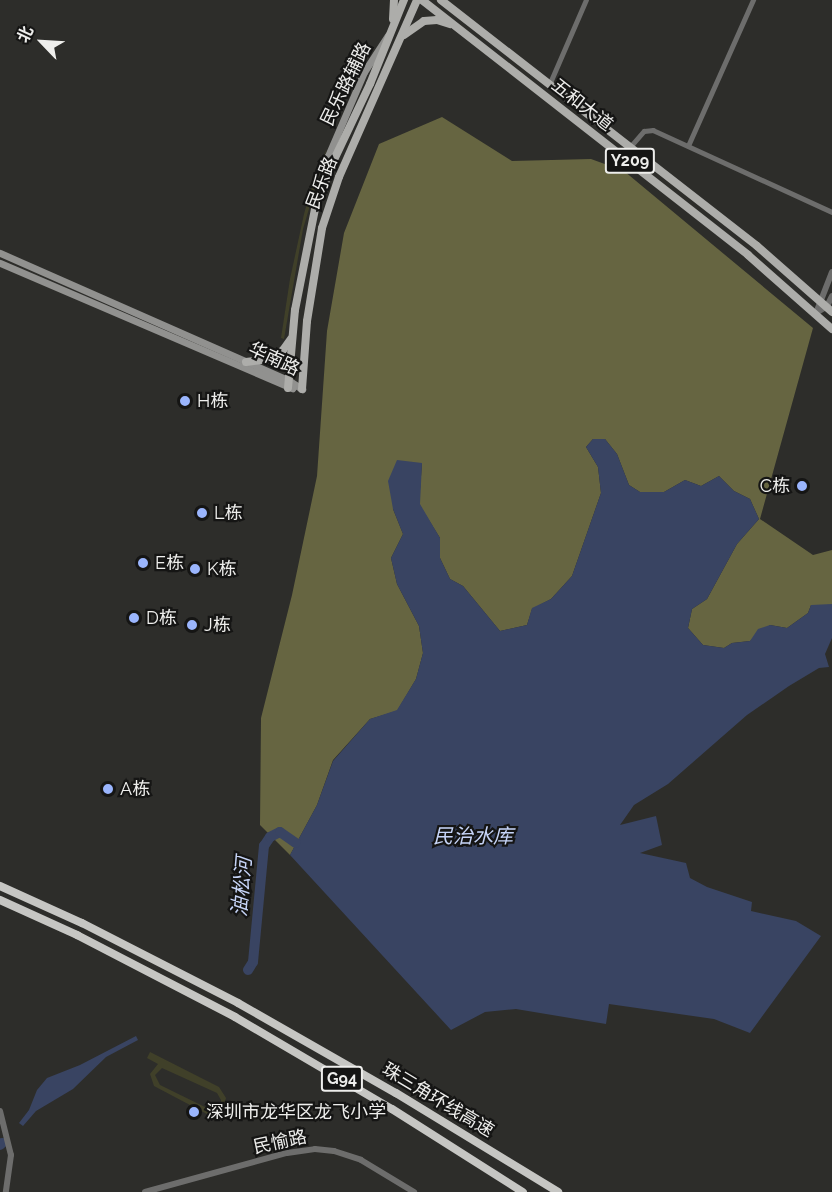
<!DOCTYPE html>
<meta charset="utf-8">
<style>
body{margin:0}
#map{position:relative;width:832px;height:1192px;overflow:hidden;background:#2d2d2a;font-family:Raleway,"Noto Sans SC",sans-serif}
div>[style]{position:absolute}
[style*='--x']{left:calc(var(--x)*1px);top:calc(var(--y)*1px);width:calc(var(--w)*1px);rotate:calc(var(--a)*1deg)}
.green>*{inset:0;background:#404029}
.forest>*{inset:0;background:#666541}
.water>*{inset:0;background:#394462}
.river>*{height:10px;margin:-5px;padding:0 5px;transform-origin:5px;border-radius:5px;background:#394462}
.minor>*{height:4.5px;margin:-2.25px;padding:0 2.25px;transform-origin:2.25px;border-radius:2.25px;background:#6d6d6c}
.tertiary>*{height:6px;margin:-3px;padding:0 3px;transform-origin:3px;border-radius:3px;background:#6d6d6c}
.secondary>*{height:7px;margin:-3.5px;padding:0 3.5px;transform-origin:3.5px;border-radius:3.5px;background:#91918f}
.primary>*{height:8px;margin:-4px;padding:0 4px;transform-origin:4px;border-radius:4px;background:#adadaa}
.motorway>*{height:8px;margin:-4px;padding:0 4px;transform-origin:4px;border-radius:4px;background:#c6c6c3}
.dots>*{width:16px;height:16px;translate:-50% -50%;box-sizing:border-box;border:3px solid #151514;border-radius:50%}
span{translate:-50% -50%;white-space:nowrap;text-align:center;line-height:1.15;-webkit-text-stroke:4.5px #151514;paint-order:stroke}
.shield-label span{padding:2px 4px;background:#151514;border:2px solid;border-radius:4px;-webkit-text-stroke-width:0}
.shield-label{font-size:16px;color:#eeeeec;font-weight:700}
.street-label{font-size:18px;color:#eeeeec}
.poi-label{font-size:18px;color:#eeeeec}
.left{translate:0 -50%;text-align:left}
.right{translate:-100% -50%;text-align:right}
.water-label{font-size:20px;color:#c6d4f7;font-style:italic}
.north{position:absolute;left:12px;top:12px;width:60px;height:60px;-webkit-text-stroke:4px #151514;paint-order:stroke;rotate:295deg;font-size:16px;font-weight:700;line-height:24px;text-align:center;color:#eeeeec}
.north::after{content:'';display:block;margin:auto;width:21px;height:27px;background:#eeeeec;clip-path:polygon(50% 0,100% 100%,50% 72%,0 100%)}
</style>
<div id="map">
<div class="green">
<div style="clip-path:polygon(327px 148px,303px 229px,284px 339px,281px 338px,290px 279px,304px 214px,314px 179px)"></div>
<div style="clip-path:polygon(evenodd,150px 1052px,219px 1087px,226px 1098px,222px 1111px,215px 1115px,207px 1114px,154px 1086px,150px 1074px,158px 1064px,147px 1058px,150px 1052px,162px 1068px,217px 1093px,221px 1100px,221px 1105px,217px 1109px,209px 1109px,160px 1085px,155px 1075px,162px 1068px)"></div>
</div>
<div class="forest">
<div style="clip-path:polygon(442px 117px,512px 161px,591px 159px,624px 171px,813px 328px,760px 519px,813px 555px,832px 550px,832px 605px,811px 605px,808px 613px,787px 628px,770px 625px,750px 641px,732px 643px,724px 648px,703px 645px,688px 628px,692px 609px,707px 599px,737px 544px,759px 519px,750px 499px,734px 491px,719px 476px,701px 486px,685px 480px,664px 492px,640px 492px,629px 485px,617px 454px,605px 439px,593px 439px,586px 447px,598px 467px,601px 493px,572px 576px,551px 599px,532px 609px,527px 625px,500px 631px,463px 586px,450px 579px,440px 558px,440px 538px,419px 504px,422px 463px,393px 509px,403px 534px,391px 558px,397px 584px,419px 626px,423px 653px,416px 679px,397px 711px,370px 719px,333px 760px,317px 805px,290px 855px,260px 825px,261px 718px,292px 595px,317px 476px,327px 331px,344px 233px,379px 144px)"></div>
</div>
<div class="water">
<div style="clip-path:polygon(593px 439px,605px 439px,617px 454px,629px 485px,640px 492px,664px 492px,685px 480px,701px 486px,719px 476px,734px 491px,750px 499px,759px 519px,737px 544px,707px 599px,692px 609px,688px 628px,703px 645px,724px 648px,732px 643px,750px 641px,758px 629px,770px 625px,787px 628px,808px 613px,811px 605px,832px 604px,832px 638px,825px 654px,829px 667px,819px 668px,789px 686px,747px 715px,668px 784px,634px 805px,620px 825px,656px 816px,662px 845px,640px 853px,686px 863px,690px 878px,707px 887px,752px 902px,751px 911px,796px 921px,821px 936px,750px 1033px,714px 1019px,609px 1004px,606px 1024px,516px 1009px,485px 1012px,451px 1030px,290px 855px,317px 805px,333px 761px,370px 719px,397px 710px,416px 679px,423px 653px,419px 626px,397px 584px,391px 558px,403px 534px,393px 509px,388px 481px,397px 460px,422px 463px,420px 504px,440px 538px,440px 558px,450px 579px,463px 586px,500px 631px,527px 625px,532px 608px,551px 599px,572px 576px,601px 493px,598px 467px,586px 447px)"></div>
<div style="clip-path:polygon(136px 1036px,138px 1040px,106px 1057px,73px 1089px,36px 1111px,23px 1126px,19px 1123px,29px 1110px,37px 1090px,47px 1078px,80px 1065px)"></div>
</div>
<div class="river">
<div style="--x:248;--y:970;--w:9;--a:-58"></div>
<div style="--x:253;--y:962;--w:117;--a:-84.6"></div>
<div style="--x:264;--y:846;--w:11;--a:-56"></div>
<div style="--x:270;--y:837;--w:11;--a:-27"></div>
<div style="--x:280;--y:832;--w:19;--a:35"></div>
<div style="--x:0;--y:1145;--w:3;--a:-45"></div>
</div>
<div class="minor">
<div style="--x:550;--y:83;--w:90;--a:-66.6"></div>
<div style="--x:688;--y:146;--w:160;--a:-66"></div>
<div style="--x:630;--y:147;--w:21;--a:-49"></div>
<div style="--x:644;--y:131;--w:9;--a:-6"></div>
<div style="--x:653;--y:130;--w:197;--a:24.6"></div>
</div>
<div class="tertiary">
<div style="--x:816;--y:313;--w:44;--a:-68.7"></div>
<div style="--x:816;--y:313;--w:13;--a:-32"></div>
<div style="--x:827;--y:306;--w:11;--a:-63"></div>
<div style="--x:0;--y:1111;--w:45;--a:76"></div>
<div style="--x:11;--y:1155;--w:37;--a:98"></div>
<div style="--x:145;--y:1192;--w:147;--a:-15.4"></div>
<div style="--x:287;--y:1153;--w:28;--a:-8"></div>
<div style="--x:315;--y:1149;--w:19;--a:6"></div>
<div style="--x:334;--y:1151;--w:28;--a:18"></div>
<div style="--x:361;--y:1160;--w:62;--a:31.1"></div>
</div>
<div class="secondary">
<div style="--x:323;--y:183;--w:27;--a:-80"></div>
<div style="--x:328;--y:156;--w:91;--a:-66.8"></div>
<div style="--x:364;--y:72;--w:44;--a:-57"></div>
<div style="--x:0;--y:253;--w:315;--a:23.8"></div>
<div style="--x:288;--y:380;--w:17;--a:33"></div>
<div style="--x:0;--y:263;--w:318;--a:23.2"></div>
</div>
<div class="primary">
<div style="--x:422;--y:0;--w:414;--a:38"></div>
<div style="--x:748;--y:255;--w:112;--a:41.4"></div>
<div style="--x:441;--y:0;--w:400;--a:37.9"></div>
<div style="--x:757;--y:246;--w:100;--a:41.3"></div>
<div style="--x:393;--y:19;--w:19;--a:-87"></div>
<div style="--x:404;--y:35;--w:24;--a:-35"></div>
<div style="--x:424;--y:21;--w:13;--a:-4"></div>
<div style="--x:437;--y:20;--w:14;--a:17"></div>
<div style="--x:246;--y:362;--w:26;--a:-7"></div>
<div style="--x:272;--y:359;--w:14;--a:-39"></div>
<div style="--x:283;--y:350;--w:14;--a:-54"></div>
<div style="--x:288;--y:388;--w:78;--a:-84.9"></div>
<div style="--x:295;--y:310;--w:103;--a:-78.8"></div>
<div style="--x:315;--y:209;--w:48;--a:-69.3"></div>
<div style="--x:332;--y:164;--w:89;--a:-64.6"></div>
<div style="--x:370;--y:84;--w:91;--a:-68"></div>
<div style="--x:302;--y:389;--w:68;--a:-85.8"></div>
<div style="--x:307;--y:321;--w:94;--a:-80.8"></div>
<div style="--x:322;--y:228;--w:54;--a:-71.6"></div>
<div style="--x:339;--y:177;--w:193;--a:-66.2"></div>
</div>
<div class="motorway">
<div style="--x:0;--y:886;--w:90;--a:24.3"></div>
<div style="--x:82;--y:923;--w:175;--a:27.1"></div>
<div style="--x:238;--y:1003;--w:182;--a:29.7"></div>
<div style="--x:396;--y:1093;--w:190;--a:31.4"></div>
<div style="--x:0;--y:900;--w:85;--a:24.4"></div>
<div style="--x:77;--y:935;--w:178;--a:27.4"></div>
<div style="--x:235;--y:1017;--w:182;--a:30.4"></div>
<div style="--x:392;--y:1109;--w:155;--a:32.4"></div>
</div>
<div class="dots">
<div style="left:185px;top:401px;background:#9ab5fd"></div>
<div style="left:802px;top:486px;background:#9ab5fd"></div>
<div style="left:202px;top:513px;background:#9ab5fd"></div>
<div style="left:143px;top:563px;background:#9ab5fd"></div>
<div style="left:195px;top:569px;background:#9ab5fd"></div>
<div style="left:134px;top:618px;background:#9ab5fd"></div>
<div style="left:192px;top:625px;background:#9ab5fd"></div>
<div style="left:108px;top:789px;background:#9ab5fd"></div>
<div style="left:194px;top:1112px;background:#9ab5fd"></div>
</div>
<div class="shield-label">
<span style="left:630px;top:161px">Y209</span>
<span style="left:342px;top:1079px">G94</span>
</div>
<div class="street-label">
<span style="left:346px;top:84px;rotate:-64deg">民乐路辅路</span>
<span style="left:582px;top:105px;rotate:38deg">五和大道</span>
<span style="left:322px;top:183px;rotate:-69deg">民乐路</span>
<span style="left:274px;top:359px;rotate:25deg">华南路</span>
<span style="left:438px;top:1100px;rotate:31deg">珠三角环线高速</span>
<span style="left:280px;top:1142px;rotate:-12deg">民愉路</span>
</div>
<div class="poi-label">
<span class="left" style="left:197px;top:401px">H栋</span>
<span class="right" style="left:790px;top:486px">C栋</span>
<span class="left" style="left:214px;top:513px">L栋</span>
<span class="left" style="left:155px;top:563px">E栋</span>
<span class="left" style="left:207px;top:569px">K栋</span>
<span class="left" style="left:146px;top:618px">D栋</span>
<span class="left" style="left:204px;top:625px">J栋</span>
<span class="left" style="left:120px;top:789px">A栋</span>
<span class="left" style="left:206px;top:1112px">深圳市龙华区龙飞小学</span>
</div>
<div class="water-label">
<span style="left:473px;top:836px">民治水库</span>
<span style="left:242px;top:887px;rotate:-85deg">油松河</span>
</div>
<div class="north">北</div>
</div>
